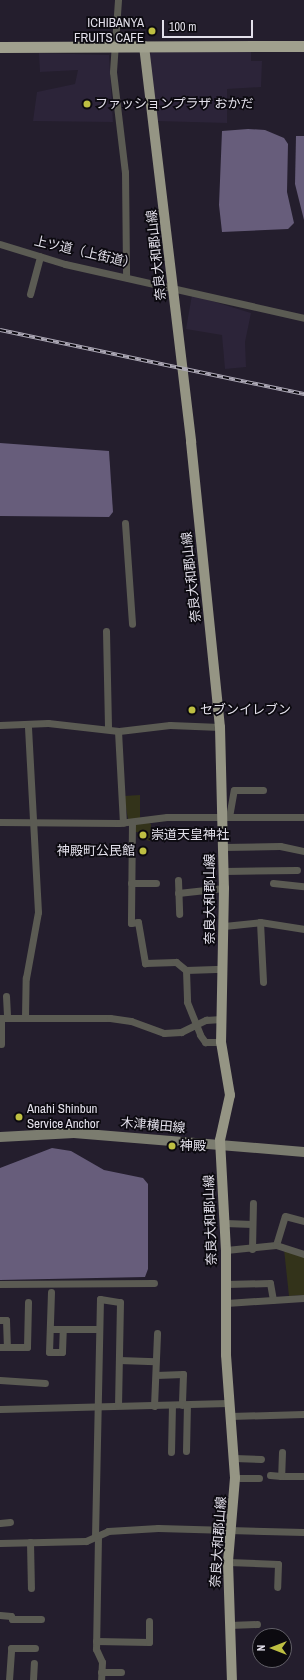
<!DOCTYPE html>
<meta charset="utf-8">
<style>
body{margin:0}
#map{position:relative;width:304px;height:1680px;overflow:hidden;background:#241e2d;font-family:"Archivo Narrow","Noto Sans JP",sans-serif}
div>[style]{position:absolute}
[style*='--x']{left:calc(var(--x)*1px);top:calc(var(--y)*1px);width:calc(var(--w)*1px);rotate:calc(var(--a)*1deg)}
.built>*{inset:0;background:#2c2439}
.green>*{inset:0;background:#33331a}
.water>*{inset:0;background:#675d7b}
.minor>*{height:7px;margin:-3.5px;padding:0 3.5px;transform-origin:3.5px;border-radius:3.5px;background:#5b5b53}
.secondary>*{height:10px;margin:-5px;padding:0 5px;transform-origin:5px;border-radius:5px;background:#7b7c6f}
.primary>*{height:10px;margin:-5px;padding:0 5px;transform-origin:5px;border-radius:5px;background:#959584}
.trunk>*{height:11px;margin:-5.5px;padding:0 5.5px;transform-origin:5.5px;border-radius:5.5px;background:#a0a08e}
.rail>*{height:3.5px;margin-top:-1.75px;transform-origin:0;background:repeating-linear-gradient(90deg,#0c0a10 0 6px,#ada9b6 0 12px);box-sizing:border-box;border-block:1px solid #ada9b6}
.dots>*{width:11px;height:11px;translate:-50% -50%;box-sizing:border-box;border:2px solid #0c0a10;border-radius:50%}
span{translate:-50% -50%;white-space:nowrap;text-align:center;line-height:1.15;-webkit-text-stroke:3.5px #0c0a10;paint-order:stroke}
.poi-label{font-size:13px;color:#e3e0eb}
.right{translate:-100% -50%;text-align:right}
.left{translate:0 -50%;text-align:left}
.street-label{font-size:13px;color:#e3e0eb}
.north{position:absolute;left:252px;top:1628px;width:40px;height:40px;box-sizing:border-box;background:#0c0a10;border:1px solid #626068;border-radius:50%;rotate:270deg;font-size:11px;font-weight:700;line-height:16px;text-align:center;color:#e3e0eb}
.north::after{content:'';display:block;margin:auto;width:14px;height:18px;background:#bebf42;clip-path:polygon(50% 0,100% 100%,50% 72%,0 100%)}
.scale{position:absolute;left:162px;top:20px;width:91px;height:18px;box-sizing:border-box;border:2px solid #e3e0eb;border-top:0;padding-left:5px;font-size:12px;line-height:14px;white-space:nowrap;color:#e3e0eb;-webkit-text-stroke:3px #0c0a10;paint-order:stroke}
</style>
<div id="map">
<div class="built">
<div style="clip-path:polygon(251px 50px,251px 61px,262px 61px,261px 87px,227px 89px,227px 123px,156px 121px,149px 55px,153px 51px)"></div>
<div style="clip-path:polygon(39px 53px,109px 55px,113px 122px,33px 121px,37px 92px,75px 84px,78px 70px,40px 72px)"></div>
<div style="clip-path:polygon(192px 295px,251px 313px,245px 342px,246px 367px,225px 369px,222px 335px,186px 329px)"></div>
</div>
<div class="green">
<div style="clip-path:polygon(140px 795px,140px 819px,128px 819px,124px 796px)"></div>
<div style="clip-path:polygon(147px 822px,151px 824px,150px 841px,146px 840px,146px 833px,135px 832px,133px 825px)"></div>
<div style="clip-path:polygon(284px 1249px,304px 1256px,304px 1295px,289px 1296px)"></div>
</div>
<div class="water">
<div style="clip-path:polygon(248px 129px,265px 130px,284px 138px,288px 144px,287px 192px,294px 223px,288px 229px,222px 232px,219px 205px,222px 131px)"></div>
<div style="clip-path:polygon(296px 136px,304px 136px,304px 220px,295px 184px)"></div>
<div style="clip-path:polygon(0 443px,109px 451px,113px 512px,109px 517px,0 516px)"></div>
<div style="clip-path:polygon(52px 1148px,71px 1151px,104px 1170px,143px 1178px,148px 1184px,148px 1269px,145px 1277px,0 1280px,0 1168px)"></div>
</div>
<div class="minor">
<div style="--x:118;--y:0;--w:72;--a:94"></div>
<div style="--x:113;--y:72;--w:101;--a:83.2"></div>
<div style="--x:125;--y:172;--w:103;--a:89.4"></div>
<div style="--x:0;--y:244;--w:68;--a:17.1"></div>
<div style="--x:65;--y:264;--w:245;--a:12.7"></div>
<div style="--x:30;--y:294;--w:39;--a:-75"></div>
<div style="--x:125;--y:523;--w:101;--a:86"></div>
<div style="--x:106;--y:631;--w:98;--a:88.8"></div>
<div style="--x:0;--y:725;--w:48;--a:-2.4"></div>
<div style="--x:48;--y:723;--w:71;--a:6.4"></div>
<div style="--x:119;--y:731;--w:51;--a:-6.7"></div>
<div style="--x:170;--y:725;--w:50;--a:2.3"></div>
<div style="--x:118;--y:731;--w:92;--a:86.9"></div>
<div style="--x:229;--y:817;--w:27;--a:-80"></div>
<div style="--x:234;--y:790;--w:29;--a:0"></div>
<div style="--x:0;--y:822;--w:119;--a:0.5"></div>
<div style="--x:119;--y:823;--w:48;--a:-7.1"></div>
<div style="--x:167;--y:817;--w:137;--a:0"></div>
<div style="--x:132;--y:822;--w:101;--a:90.6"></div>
<div style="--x:131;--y:923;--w:7;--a:-8"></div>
<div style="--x:138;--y:922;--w:42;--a:80.3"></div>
<div style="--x:145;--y:963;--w:31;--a:-2"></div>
<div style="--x:176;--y:962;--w:13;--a:39"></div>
<div style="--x:186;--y:970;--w:37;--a:-2"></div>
<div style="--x:223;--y:847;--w:57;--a:-1"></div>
<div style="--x:280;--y:846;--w:25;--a:12"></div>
<div style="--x:224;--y:871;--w:73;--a:-0.8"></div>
<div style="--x:178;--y:880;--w:34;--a:88"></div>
<div style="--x:131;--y:883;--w:25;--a:0"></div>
<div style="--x:273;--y:883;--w:31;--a:6"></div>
<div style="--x:178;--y:893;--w:46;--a:-6.2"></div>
<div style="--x:260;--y:922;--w:60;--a:87.1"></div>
<div style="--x:224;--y:926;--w:36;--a:-6"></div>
<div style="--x:260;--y:922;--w:45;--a:9"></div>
<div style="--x:186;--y:970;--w:32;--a:88"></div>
<div style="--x:187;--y:1002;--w:35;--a:68"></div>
<div style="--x:200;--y:1035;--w:9;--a:54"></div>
<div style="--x:205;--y:1042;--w:16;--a:0"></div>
<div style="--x:6;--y:996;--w:22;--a:87"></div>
<div style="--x:25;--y:1017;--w:39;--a:-89"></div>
<div style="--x:26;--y:978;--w:67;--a:-79.7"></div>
<div style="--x:38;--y:912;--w:187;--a:-93.1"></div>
<div style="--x:0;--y:1018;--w:110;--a:0"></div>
<div style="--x:110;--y:1018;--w:21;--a:8"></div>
<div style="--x:131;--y:1021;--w:35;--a:20"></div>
<div style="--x:164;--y:1033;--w:17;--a:-3"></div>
<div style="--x:181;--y:1032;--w:28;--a:-26"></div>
<div style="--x:206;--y:1020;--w:15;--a:-4"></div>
<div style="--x:1;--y:1044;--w:26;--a:-90"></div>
<div style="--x:225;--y:1223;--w:27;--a:2"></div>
<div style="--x:276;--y:1245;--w:30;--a:-73"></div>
<div style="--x:285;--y:1216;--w:20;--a:15"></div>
<div style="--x:252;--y:1249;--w:46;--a:-88.8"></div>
<div style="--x:226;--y:1250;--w:50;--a:-5.7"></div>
<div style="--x:276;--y:1245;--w:29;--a:18"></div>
<div style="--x:0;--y:1284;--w:154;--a:-0.4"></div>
<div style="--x:226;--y:1284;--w:44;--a:-1.3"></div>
<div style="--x:270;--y:1283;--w:17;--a:80"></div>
<div style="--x:51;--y:1292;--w:60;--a:91.9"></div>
<div style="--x:49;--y:1352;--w:13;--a:0"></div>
<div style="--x:62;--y:1352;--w:23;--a:-88"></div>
<div style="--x:226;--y:1303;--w:78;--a:-3.7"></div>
<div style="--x:0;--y:1320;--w:6;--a:0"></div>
<div style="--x:6;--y:1320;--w:27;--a:88"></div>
<div style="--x:50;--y:1329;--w:49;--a:0"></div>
<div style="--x:0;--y:1347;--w:27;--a:0"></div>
<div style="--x:27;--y:1347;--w:45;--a:-88.7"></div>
<div style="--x:119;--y:1360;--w:36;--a:2"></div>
<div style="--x:156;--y:1375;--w:27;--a:-2"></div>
<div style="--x:183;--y:1374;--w:31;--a:92"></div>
<div style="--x:0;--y:1380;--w:45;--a:3.8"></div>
<div style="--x:154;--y:1406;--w:73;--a:-87.6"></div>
<div style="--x:0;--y:1409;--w:228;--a:-1.5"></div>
<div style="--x:230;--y:1416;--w:74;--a:-1.5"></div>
<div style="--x:186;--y:1451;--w:46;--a:-88.8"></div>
<div style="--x:171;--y:1452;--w:47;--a:-88.8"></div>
<div style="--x:282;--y:1452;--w:24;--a:92"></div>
<div style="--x:281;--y:1476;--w:23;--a:0"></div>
<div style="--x:234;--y:1458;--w:27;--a:2"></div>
<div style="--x:270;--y:1475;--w:11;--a:5"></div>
<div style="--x:235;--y:1478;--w:24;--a:0"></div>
<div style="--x:0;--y:1523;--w:10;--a:-6"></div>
<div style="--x:98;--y:1536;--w:113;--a:91"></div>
<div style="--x:96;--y:1649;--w:14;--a:65"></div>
<div style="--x:102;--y:1662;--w:18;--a:93"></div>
<div style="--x:95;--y:1537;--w:238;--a:-88.8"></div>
<div style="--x:100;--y:1299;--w:20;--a:9"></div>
<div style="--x:120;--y:1302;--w:103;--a:91.1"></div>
<div style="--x:30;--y:1542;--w:46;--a:88.8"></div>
<div style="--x:0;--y:1543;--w:86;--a:-1.3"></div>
<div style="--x:86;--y:1541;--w:24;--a:-24"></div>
<div style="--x:108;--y:1531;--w:50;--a:-3.4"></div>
<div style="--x:158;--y:1528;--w:146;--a:1.6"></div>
<div style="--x:228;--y:1562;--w:50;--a:2.3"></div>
<div style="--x:278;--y:1564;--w:23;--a:92"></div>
<div style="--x:0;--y:1615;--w:11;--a:5"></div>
<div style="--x:11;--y:1616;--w:3;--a:72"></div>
<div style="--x:12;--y:1619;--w:29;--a:0"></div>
<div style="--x:229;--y:1625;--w:28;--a:-2"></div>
<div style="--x:96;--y:1641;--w:53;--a:1.1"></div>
<div style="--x:149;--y:1642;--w:21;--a:-90"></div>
<div style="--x:101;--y:1672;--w:20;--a:0"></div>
<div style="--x:9;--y:1680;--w:32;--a:-86"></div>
<div style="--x:11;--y:1648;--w:24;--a:0"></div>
<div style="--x:33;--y:1680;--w:17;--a:-87"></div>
</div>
<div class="secondary">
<div style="--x:0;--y:1137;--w:74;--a:-3.1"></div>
<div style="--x:74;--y:1133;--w:231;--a:4.7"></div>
</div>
<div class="primary">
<div style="--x:144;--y:46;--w:399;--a:83.2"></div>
<div style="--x:191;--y:442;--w:286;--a:84.2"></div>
<div style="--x:220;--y:727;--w:161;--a:88.6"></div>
<div style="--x:224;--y:888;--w:154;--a:91.1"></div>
<div style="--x:221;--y:1042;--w:54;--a:80.4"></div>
<div style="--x:230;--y:1095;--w:46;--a:102.5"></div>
<div style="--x:220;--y:1140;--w:110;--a:86.9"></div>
<div style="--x:226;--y:1250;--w:105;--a:90"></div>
<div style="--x:226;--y:1355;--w:123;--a:85.8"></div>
<div style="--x:235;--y:1478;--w:84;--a:94.8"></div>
<div style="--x:228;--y:1562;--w:118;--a:88.1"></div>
</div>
<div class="trunk">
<div style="--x:0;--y:47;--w:304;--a:-0.2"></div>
</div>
<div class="rail">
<div style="--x:0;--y:330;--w:311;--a:11.9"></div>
</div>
<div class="dots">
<div style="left:152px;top:31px;background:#bebf42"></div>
<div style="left:87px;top:104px;background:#bebf42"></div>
<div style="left:192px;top:710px;background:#bebf42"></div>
<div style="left:143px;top:835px;background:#bebf42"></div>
<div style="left:143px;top:851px;background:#bebf42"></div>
<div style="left:19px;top:1117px;background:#bebf42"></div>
<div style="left:172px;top:1146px;background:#bebf42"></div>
</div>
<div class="poi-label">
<span class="right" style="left:144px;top:31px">ICHIBANYA<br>FRUITS CAFE</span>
<span class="left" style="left:95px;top:104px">ファッションプラザ おかだ</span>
<span class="left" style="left:200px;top:710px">セブンイレブン</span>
<span class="left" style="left:151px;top:835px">崇道天皇神社</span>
<span class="right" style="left:135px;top:851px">神殿町公民館</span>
<span class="left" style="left:27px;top:1117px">Anahi Shinbun<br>Service Anchor</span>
<span class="left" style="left:180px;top:1146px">神殿</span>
</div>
<div class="street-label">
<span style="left:85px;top:253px;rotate:13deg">上ツ道（上街道）</span>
<span style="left:157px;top:255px;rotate:-96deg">奈良大和郡山線</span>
<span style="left:192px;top:577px;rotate:-96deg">奈良大和郡山線</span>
<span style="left:210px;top:899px;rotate:-90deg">奈良大和郡山線</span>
<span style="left:153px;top:1126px;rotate:5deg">木津横田線</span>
<span style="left:211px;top:1220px;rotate:-92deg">奈良大和郡山線</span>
<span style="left:219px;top:1542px;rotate:-86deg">奈良大和郡山線</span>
</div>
<div class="north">N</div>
<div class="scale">100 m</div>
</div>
